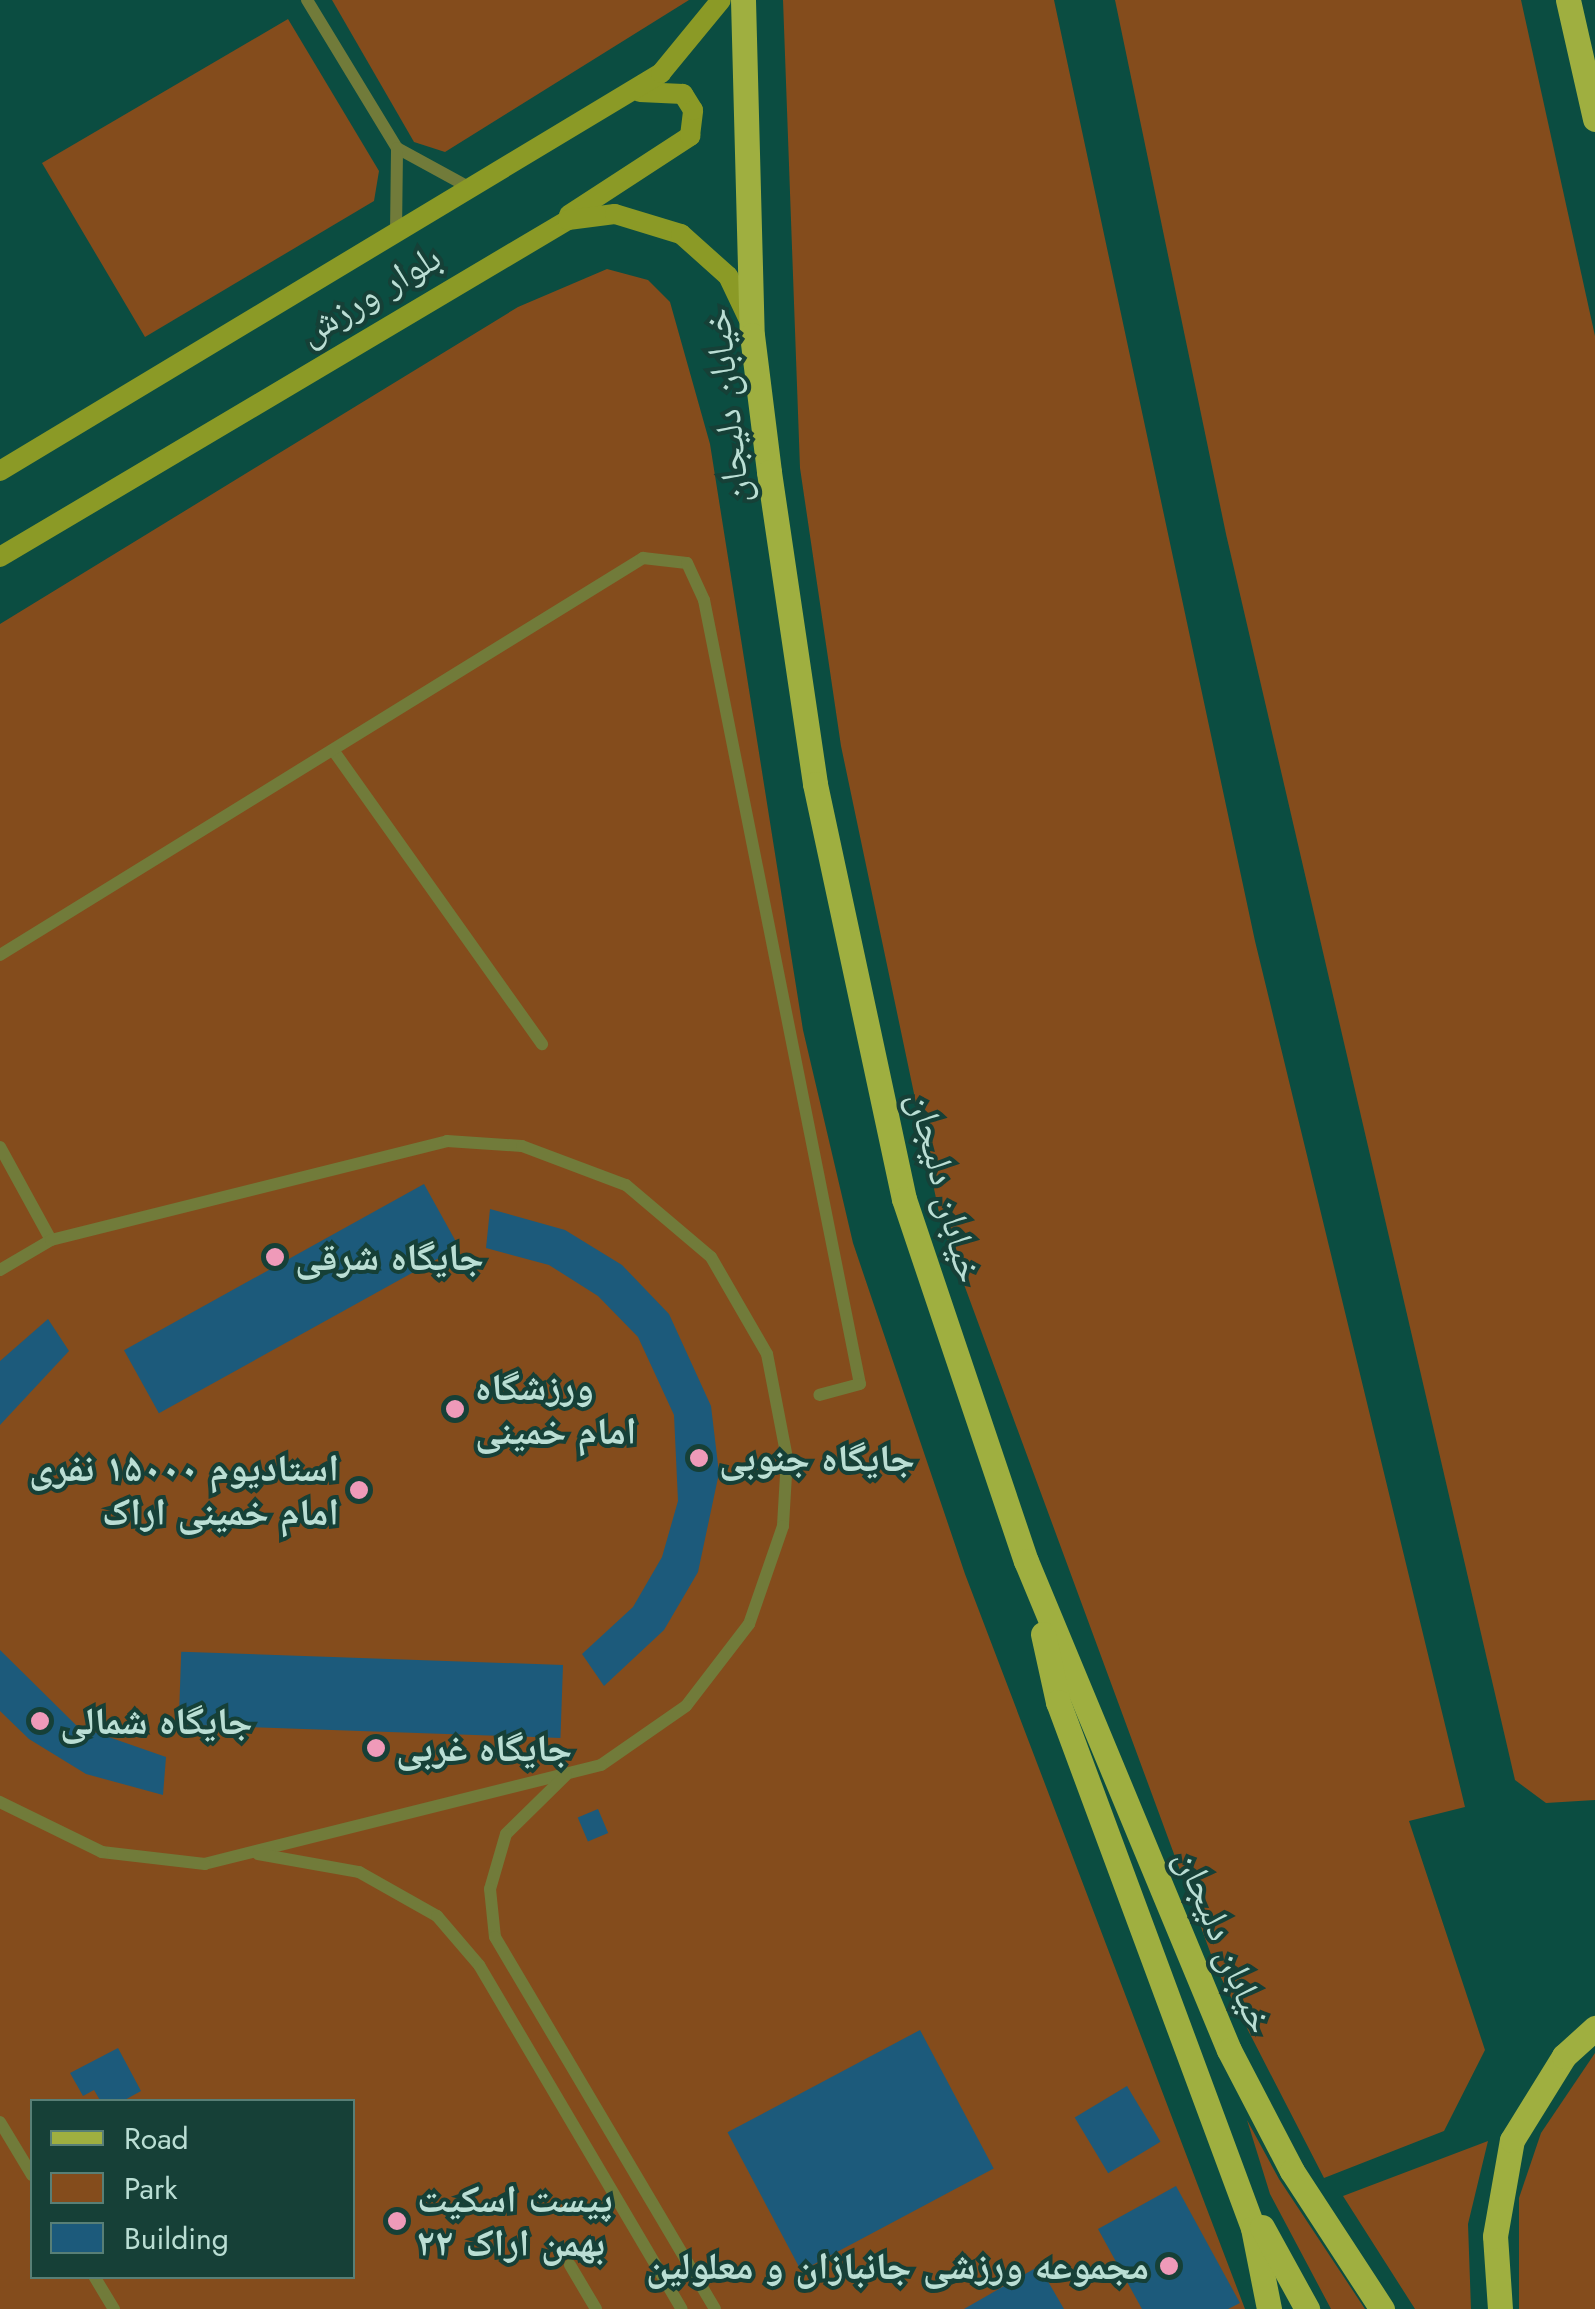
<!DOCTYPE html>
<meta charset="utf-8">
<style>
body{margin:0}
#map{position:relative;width:1595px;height:2309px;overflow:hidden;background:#0b4d41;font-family:Jost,"Noto Naskh Arabic",sans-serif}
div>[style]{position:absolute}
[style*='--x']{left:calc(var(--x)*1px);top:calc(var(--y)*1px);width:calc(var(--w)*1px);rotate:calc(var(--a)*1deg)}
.green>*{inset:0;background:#844c1c}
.building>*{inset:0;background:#1c5a7b;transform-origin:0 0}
.service>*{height:12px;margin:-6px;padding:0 6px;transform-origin:6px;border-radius:6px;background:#717b3a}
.secondary>*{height:20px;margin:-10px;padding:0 10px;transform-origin:10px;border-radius:10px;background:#8b9a26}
.primary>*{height:25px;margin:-12.5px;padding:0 12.5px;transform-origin:12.5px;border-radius:12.5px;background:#9faf40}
.dots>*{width:28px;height:28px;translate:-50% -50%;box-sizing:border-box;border:5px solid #164037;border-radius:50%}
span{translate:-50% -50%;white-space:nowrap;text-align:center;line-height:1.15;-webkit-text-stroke:8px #164037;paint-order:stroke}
.street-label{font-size:38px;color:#baded4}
.poi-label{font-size:38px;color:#baded4;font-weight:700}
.left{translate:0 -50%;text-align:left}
.right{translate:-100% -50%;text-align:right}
.legend{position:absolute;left:30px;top:2099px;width:325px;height:180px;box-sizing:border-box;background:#164037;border:2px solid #587f76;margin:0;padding:12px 18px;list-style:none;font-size:30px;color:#baded4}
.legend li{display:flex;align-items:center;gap:20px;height:50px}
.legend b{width:50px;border:2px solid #587f76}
</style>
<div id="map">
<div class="green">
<div style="clip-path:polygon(332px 0,689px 0,445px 152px,414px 142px)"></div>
<div style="clip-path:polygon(783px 0,1054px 0,1255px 941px,1465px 1807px,1409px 1821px,1485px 2050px,1444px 2131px,1324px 2178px,1216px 1968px,941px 1222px,841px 746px,800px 468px)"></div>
<div style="clip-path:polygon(1115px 0,1521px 0,1595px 336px,1595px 1800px,1546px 1803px,1515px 1780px,1226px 534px)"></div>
<div style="clip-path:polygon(288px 19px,379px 171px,374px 201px,145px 337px,42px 163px)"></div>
<div style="clip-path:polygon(evenodd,607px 269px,648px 280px,670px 302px,710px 444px,803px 1030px,853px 1243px,965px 1574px,1245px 2309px,0 2309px,0 624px,518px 307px,607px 269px,32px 2102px,352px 2102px,352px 2276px,32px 2276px,32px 2102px)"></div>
<div style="clip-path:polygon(1595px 2053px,1595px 2309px,1519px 2309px,1519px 2198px,1541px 2133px)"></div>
<div style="clip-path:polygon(1247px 2120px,1279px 2179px,1365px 2309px,1331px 2309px,1270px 2194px)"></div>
<div style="clip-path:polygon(1488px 2141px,1468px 2224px,1471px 2309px,1415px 2309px,1343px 2196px)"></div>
</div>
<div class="building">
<div style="left:424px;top:1184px;width:72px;height:343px;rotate:61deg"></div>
<div style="clip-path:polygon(490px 1209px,565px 1230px,622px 1265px,669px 1314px,711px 1406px,719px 1473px,698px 1572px,664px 1630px,604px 1686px,582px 1654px,633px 1607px,662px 1557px,678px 1501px,674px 1415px,638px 1337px,598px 1296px,549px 1265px,486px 1248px)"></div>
<div style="clip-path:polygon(48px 1319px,69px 1351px,0 1425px,0 1361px)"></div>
<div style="clip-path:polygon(0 1650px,77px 1726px,166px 1757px,163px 1795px,86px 1774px,29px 1739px,0 1711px)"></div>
<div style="left:563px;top:1665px;width:73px;height:382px;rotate:92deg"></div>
<div style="left:598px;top:1809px;width:26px;height:22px;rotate:67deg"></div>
<div style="left:920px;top:2030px;width:157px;height:218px;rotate:62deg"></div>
<div style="clip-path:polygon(118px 2048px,141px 2091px,121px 2102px,101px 2102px,94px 2090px,83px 2096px,70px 2073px)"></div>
<div style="left:1127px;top:2086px;width:65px;height:61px;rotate:59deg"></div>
<div style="clip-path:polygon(1176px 2186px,1240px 2303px,1228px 2309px,1142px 2309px,1098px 2229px)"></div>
<div style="clip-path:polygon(1039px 2266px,1064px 2309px,964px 2309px)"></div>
</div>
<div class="service">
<div style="--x:307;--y:0;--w:173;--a:58.7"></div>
<div style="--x:397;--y:148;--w:83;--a:28.7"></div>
<div style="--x:396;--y:233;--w:85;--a:-89.3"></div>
<div style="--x:333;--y:750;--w:361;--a:54.6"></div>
<div style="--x:0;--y:955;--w:756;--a:-31.69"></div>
<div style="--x:643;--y:558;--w:44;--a:6.5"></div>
<div style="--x:687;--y:563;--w:41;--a:65.3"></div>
<div style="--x:704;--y:600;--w:799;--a:78.75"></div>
<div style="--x:860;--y:1384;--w:42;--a:165"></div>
<div style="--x:0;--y:1147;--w:106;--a:61.3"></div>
<div style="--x:0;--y:1270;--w:59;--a:-30.5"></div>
<div style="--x:51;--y:1240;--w:408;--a:-14"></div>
<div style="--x:447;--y:1141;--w:75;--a:3.8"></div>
<div style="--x:522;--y:1146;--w:111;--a:20.6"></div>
<div style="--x:626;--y:1185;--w:111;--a:40.3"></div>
<div style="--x:711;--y:1257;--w:112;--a:60"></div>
<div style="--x:767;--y:1354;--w:106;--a:79.1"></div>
<div style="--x:787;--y:1458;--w:68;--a:93.4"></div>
<div style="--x:783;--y:1526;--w:104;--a:109.1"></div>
<div style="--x:749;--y:1624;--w:103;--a:127.5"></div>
<div style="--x:686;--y:1706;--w:103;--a:145.2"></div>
<div style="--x:601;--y:1765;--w:408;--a:166"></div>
<div style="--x:205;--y:1864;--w:104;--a:-173.4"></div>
<div style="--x:102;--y:1852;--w:114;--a:-153.9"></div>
<div style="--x:566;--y:1775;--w:84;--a:135.5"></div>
<div style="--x:506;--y:1834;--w:57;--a:106.2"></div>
<div style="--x:490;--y:1889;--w:48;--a:84.1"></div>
<div style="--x:495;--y:1937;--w:432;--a:59.4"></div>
<div style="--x:258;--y:1854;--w:103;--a:10.1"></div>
<div style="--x:359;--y:1872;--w:90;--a:29.4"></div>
<div style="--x:437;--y:1916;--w:65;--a:49.4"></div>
<div style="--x:479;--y:1965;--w:399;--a:59.5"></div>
<div style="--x:0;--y:2122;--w:62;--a:58.9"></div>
<div style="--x:570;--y:2265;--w:51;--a:59.4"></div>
<div style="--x:94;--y:2276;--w:39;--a:59"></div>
</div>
<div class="secondary">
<div style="--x:569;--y:215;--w:145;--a:-33.1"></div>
<div style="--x:690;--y:136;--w:26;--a:-83"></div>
<div style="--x:693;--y:110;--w:19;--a:-122"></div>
<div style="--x:683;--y:94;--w:43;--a:-177.3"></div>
<div style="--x:0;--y:471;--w:772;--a:-31.05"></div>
<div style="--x:661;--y:73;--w:94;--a:-50.6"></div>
<div style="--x:0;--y:557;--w:660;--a:-30.68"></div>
<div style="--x:568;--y:220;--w:47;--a:-7.3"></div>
<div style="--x:615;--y:214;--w:69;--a:16.9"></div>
<div style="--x:681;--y:234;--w:63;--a:41.8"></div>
<div style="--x:728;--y:276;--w:47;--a:64.5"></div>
</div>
<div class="primary">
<div style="--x:743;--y:0;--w:335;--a:88.5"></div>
<div style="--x:752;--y:335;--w:138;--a:82.9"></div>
<div style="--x:769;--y:472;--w:315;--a:81.6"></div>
<div style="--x:815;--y:784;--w:424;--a:77.9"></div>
<div style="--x:904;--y:1199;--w:382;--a:71.4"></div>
<div style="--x:1026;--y:1561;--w:529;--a:67.46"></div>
<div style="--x:1229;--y:2050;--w:136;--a:62.5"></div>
<div style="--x:1292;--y:2171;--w:165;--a:56.9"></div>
<div style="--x:1568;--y:0;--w:122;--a:77.2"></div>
<div style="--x:1043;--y:1634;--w:70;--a:77.6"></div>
<div style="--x:1058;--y:1702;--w:561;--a:69.66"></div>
<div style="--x:1253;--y:2228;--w:83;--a:78.8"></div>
<div style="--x:1262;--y:2227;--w:94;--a:61.2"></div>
<div style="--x:1500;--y:2309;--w:73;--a:-93.9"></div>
<div style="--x:1495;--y:2236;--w:97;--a:-80"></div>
<div style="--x:1512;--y:2140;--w:99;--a:-58.2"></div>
<div style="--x:1564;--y:2056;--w:42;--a:-42.1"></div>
</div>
<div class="dots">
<div style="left:275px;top:1257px;background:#ef9ab9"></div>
<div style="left:455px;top:1409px;background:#ef9ab9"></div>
<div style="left:699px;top:1458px;background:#ef9ab9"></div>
<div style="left:359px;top:1490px;background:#ef9ab9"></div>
<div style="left:40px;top:1721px;background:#ef9ab9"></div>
<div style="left:376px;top:1748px;background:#ef9ab9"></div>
<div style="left:397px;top:2221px;background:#ef9ab9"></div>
<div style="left:1169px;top:2266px;background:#ef9ab9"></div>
</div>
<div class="street-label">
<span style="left:369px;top:294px;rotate:-31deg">بلوار ورزش</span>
<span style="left:726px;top:406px;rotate:-96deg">خیابان دلیجان</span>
<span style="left:946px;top:1187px;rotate:75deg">خیابان دلیجان</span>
<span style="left:1225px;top:1941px;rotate:67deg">خیابان دلیجان</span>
</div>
<div class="poi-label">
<span class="left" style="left:295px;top:1257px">جایگاه شرقی</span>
<span class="left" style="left:475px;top:1409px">ورزشگاه<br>امام خمینی</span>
<span class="left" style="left:719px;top:1458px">جایگاه جنوبی</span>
<span class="right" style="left:339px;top:1490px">استادیوم ۱۵۰۰۰ نفری<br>امام خمینی اراک</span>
<span class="left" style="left:60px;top:1721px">جایگاه شمالی</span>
<span class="left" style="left:396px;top:1748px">جایگاه غربی</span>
<span class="left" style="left:417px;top:2221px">پیست اسکیت<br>۲۲ بهمن اراک</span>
<span class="right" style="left:1149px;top:2266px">مجموعه ورزشی جانبازان و معلولین</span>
</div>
<ul class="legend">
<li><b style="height:12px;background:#9faf40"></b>Road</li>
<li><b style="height:28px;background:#844c1c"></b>Park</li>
<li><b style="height:28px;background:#1c5a7b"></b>Building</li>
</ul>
</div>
